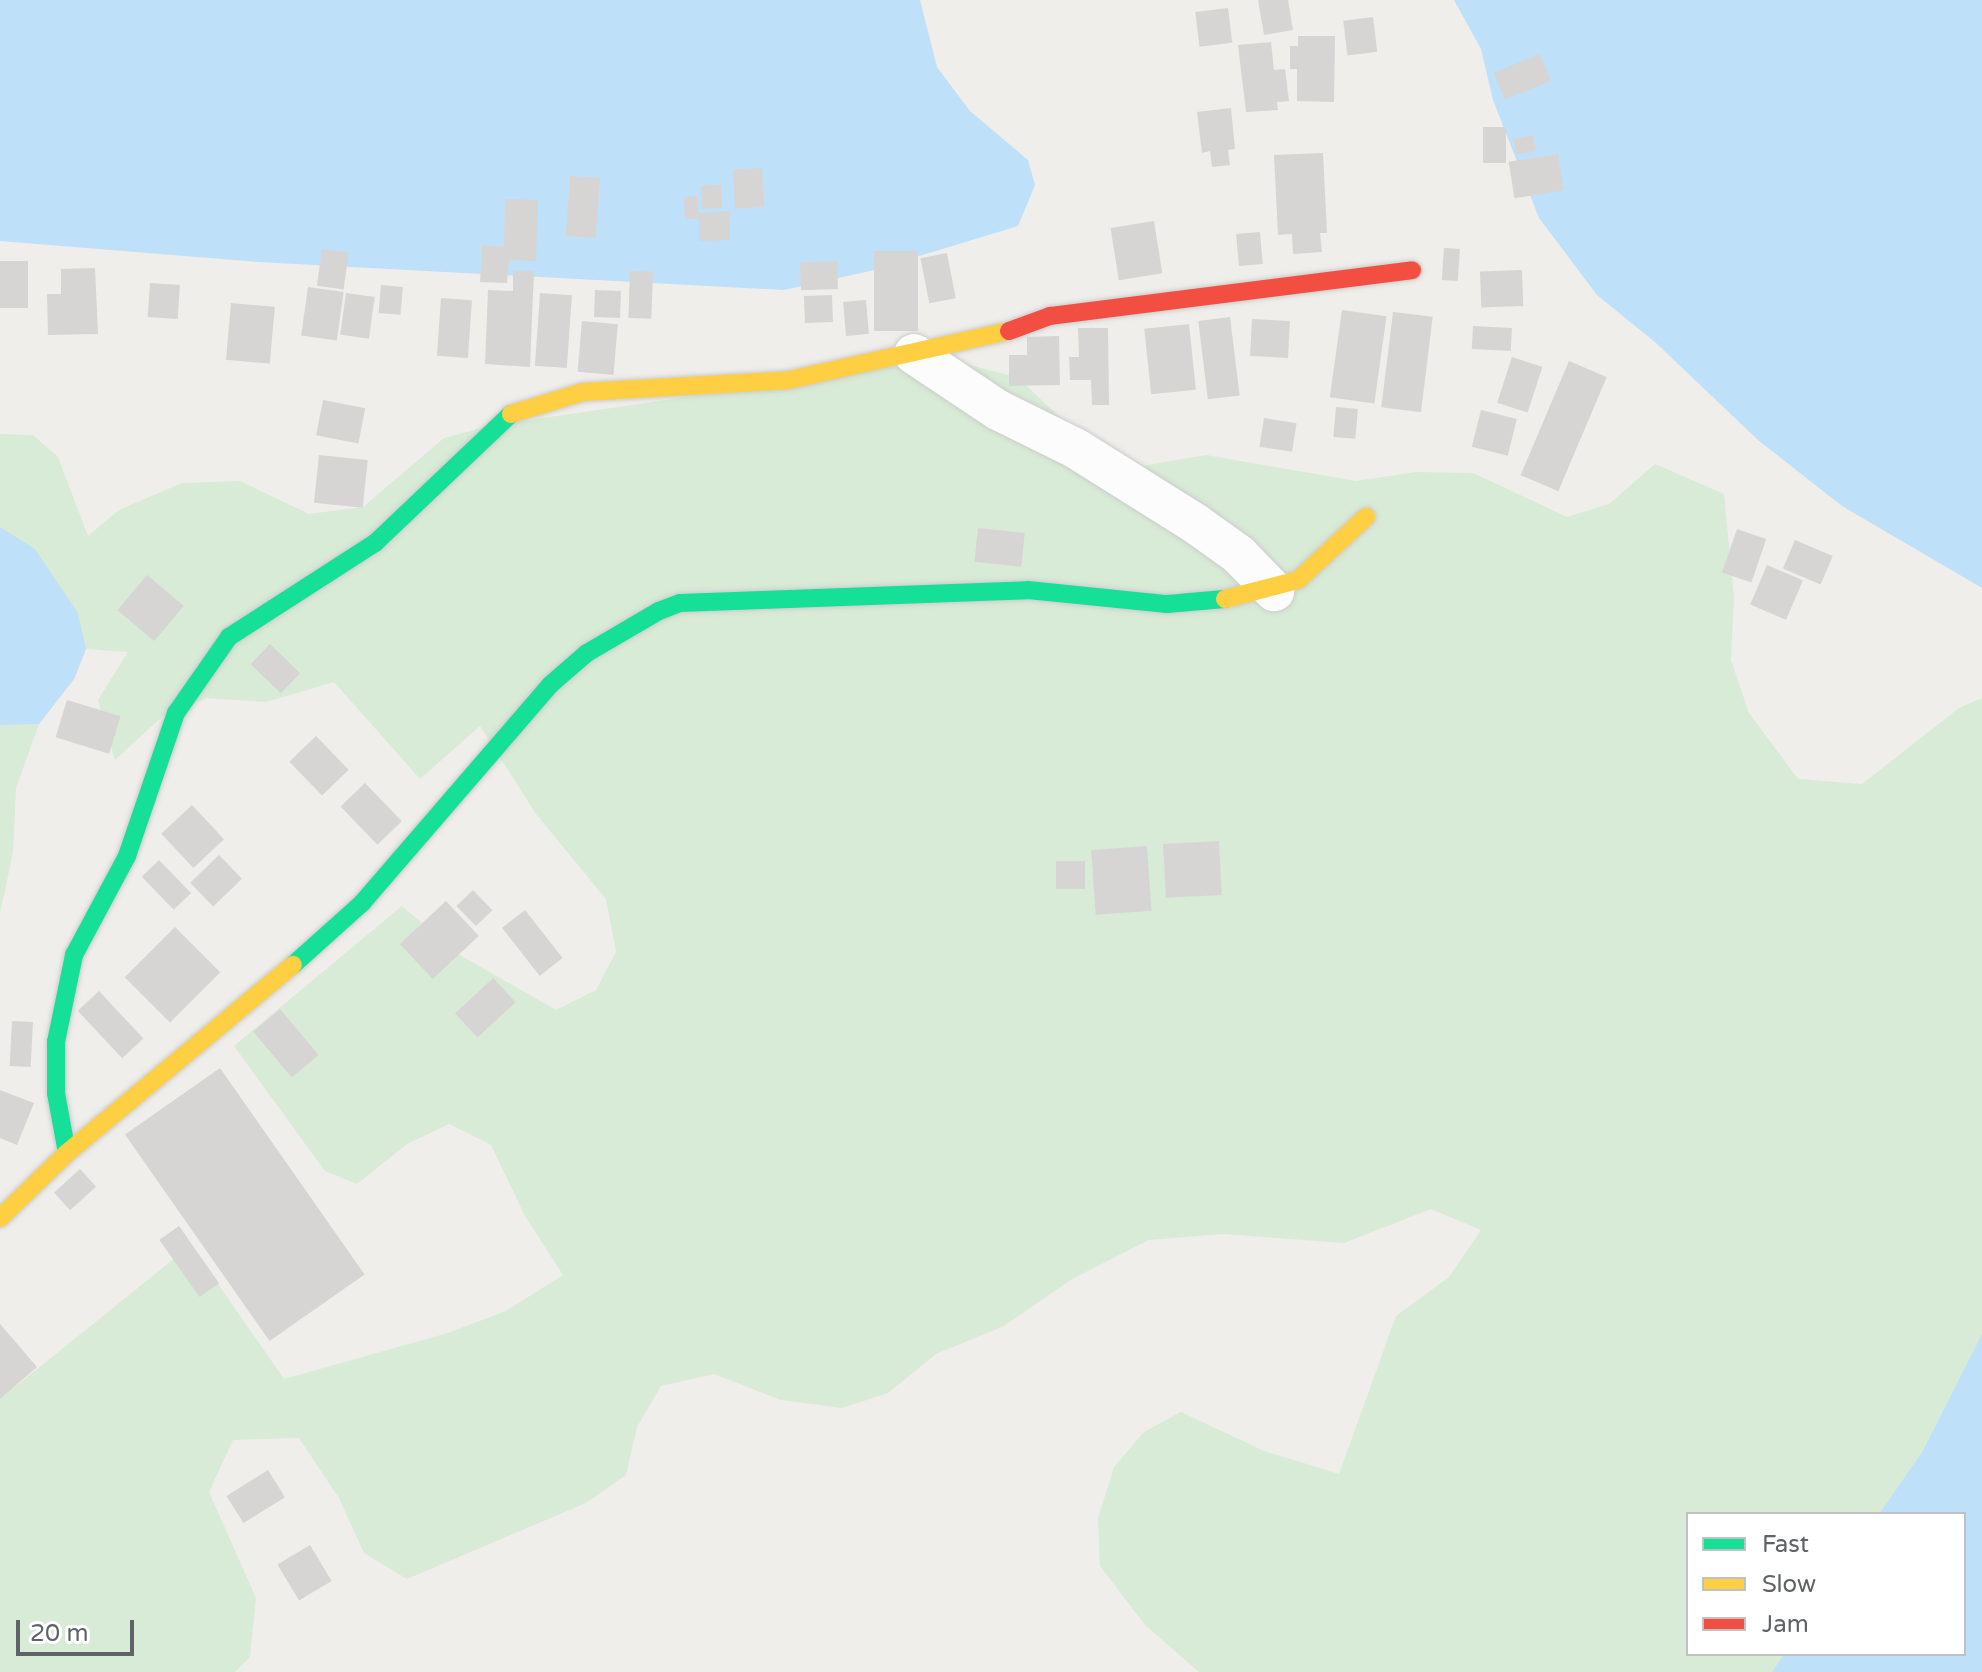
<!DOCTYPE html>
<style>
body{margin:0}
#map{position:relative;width:1982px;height:1672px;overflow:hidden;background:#efeeea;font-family:"Varela Round",sans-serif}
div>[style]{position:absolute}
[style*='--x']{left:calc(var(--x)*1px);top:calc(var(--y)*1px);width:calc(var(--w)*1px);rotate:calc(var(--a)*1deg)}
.green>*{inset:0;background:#d8ebd6}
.water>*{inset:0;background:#bfe0f9}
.building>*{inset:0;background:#d6d5d3;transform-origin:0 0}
.roads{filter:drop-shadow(0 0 2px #cbcccc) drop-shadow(0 0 2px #cbcccc)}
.street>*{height:40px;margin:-20px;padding:0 20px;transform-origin:20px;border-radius:20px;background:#fdfcfc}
.fast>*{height:18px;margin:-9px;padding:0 9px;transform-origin:9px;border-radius:9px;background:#16e098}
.slow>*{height:18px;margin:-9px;padding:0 9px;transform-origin:9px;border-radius:9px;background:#ffcf43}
.jam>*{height:18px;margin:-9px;padding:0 9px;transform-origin:9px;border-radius:9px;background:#f24e42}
span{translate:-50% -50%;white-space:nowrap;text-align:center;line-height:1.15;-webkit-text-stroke:7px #fff;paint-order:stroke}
.legend{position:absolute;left:1686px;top:1512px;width:280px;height:144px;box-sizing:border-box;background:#fff;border:2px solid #bfc1c3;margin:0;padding:10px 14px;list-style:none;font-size:24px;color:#5f6368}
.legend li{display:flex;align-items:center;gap:16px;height:40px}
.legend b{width:40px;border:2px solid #bfc1c3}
.scale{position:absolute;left:16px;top:1620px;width:118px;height:36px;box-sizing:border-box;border:4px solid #5f6368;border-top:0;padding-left:10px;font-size:24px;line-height:28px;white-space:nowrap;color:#5f6368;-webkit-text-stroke:6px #fff;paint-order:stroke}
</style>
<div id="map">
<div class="green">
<div style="clip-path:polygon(945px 359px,1017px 377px,1067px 424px,1130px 468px,1206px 455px,1356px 481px,1416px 472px,1473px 473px,1567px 517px,1609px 504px,1655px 464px,1724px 494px,1734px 597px,1731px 660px,1749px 713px,1798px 779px,1862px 784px,1959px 708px,1982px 698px,1982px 1334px,1922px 1452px,1879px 1514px,1688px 1514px,1688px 1654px,1784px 1654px,1772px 1672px,1199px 1672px,1145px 1625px,1100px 1566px,1098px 1518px,1114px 1467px,1144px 1432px,1181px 1412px,1264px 1451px,1339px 1474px,1396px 1316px,1449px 1277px,1481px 1230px,1431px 1209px,1344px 1243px,1223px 1234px,1149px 1240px,1072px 1279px,1004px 1326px,936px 1354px,888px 1393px,842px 1408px,781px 1400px,714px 1374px,661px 1386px,637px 1427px,626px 1475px,586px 1503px,407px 1579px,364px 1553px,339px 1498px,299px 1438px,233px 1440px,209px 1492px,256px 1598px,250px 1657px,235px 1672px,0 1672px,0 1399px,191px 1245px,284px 1379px,448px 1333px,506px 1311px,563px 1275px,525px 1216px,491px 1145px,449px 1124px,407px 1144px,357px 1184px,325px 1171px,234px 1046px,402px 906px,458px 954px,556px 1010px,596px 990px,616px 952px,606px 899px,536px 814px,480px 726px,420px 779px,334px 682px,266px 702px,207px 698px,164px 715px,115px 760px,98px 700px,128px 652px,86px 649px,74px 679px,39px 724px,16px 788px,13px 853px,0 913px,0 434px,33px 435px,58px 457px,88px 536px,119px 510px,182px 483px,240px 481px,309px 514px,363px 507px,444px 438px,489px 426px)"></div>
</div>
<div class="water">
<div style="clip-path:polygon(0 0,920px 0,937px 67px,970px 111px,1028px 160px,1035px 185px,1018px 226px,870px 271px,784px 290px,258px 262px,0 241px)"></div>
<div style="clip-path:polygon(1454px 0,1982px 0,1982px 588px,1842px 506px,1758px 440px,1656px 343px,1597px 295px,1539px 218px,1493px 100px,1481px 49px)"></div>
<div style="clip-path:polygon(0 527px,35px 549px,78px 613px,86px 649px,74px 679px,39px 724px,0 725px)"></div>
<div style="clip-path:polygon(1982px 1334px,1982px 1672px,1772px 1672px,1784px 1654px,1964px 1654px,1964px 1514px,1879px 1514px,1922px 1452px)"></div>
</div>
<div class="building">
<div style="clip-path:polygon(1258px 0,1288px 0,1293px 30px,1264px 35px)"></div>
<div style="left:1228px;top:8px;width:35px;height:33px;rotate:83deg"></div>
<div style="left:1373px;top:17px;width:35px;height:30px;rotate:83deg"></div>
<div style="clip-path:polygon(1298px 36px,1335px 36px,1334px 102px,1297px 101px,1297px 69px,1290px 69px,1290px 46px,1298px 46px)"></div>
<div style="clip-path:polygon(1271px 42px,1274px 70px,1285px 69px,1289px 101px,1277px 102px,1278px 110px,1246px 112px,1238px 45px)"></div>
<div style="left:1540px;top:54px;width:29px;height:50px;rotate:68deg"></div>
<div style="clip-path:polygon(1231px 108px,1235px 149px,1228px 150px,1230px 165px,1212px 167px,1210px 151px,1202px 153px,1197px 112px)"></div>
<div style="left:1483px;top:127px;width:23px;height:36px"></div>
<div style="left:1533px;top:135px;width:16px;height:20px;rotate:79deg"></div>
<div style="clip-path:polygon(1323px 153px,1327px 233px,1320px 233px,1322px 252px,1293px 254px,1292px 234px,1278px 235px,1274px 155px)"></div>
<div style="left:1558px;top:154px;width:37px;height:50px;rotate:81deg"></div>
<div style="left:762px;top:168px;width:39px;height:29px;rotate:87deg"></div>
<div style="left:570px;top:176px;width:30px;height:60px;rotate:4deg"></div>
<div style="left:721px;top:185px;width:23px;height:20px;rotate:88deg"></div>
<div style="clip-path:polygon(697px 196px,698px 213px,729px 211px,730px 240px,699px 241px,699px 219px,685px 219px,684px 197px)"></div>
<div style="clip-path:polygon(505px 199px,538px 200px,536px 261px,509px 260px,507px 283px,480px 282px,482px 245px,504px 247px)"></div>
<div style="left:1154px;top:221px;width:53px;height:44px;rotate:81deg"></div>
<div style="left:1260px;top:232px;width:32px;height:24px;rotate:85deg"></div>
<div style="left:1444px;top:248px;width:16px;height:32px;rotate:4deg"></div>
<div style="left:322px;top:249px;width:27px;height:37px;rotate:8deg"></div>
<div style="left:874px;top:251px;width:44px;height:80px"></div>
<div style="left:947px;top:253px;width:46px;height:27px;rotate:79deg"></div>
<div style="left:0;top:261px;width:28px;height:47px"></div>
<div style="left:837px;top:261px;width:28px;height:37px;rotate:88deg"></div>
<div style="clip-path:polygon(95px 268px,98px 334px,48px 335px,47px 294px,61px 294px,61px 269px)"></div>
<div style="clip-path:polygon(513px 270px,534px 271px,530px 367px,485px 364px,488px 290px,513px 291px)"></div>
<div style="left:1522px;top:270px;width:36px;height:42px;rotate:88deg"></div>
<div style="left:630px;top:271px;width:23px;height:47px;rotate:2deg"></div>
<div style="left:150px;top:283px;width:30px;height:34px;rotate:4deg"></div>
<div style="left:381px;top:285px;width:22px;height:28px;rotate:5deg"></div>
<div style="left:308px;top:287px;width:36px;height:49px;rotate:8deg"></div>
<div style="left:595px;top:290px;width:26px;height:27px;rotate:2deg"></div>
<div style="left:346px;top:293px;width:29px;height:42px;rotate:8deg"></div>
<div style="left:540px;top:293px;width:32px;height:73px;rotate:4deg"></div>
<div style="left:832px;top:295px;width:27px;height:28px;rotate:88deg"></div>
<div style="left:441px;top:298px;width:31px;height:58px;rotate:4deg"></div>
<div style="left:866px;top:300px;width:34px;height:23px;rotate:85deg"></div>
<div style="left:231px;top:303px;width:44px;height:57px;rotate:5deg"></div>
<div style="left:1342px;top:310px;width:45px;height:88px;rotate:8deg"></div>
<div style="left:1393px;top:312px;width:40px;height:96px;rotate:7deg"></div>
<div style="left:1230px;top:317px;width:79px;height:32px;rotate:83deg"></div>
<div style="left:1252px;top:319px;width:38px;height:37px;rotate:3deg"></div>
<div style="left:582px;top:321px;width:36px;height:51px;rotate:5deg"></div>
<div style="left:1189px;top:324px;width:66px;height:45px;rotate:84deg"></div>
<div style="left:1473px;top:326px;width:39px;height:23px;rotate:3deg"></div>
<div style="clip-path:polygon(1078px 328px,1108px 328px,1109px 405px,1092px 405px,1091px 380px,1070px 380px,1069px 357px,1079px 357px)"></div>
<div style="clip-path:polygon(1059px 336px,1060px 385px,1009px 386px,1009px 355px,1027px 355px,1027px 337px)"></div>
<div style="left:1512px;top:357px;width:32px;height:48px;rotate:18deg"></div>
<div style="left:1569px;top:361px;width:41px;height:124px;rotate:23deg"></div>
<div style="left:323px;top:400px;width:43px;height:36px;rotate:11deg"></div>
<div style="left:1336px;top:407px;width:22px;height:30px;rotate:5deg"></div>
<div style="left:1481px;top:410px;width:37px;height:38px;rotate:14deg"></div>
<div style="left:1264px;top:418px;width:33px;height:29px;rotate:9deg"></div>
<div style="left:319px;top:455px;width:49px;height:48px;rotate:6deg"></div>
<div style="left:978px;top:528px;width:47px;height:34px;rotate:6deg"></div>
<div style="left:1737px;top:529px;width:31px;height:46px;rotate:19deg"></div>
<div style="left:1795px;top:540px;width:41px;height:31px;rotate:23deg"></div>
<div style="left:1767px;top:565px;width:39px;height:43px;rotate:23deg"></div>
<div style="left:147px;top:575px;width:48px;height:46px;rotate:40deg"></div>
<div style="left:270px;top:644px;width:42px;height:28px;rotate:44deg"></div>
<div style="left:67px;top:700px;width:56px;height:39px;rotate:17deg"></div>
<div style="left:316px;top:736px;width:47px;height:37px;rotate:46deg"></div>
<div style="left:365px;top:783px;width:53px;height:34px;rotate:46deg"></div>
<div style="left:192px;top:805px;width:47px;height:42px;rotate:47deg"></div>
<div style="left:1219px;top:841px;width:54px;height:56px;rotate:87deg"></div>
<div style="left:1147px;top:846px;width:65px;height:56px;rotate:86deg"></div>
<div style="left:219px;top:855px;width:33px;height:40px;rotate:46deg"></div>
<div style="left:159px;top:860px;width:46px;height:24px;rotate:46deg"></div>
<div style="left:1056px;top:861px;width:29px;height:28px"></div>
<div style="left:473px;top:890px;width:28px;height:23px;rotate:46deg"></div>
<div style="left:446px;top:901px;width:48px;height:63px;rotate:47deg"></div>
<div style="left:525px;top:910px;width:61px;height:29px;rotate:52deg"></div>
<div style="left:175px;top:927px;width:64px;height:71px;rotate:45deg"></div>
<div style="left:493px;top:978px;width:33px;height:52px;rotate:47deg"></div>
<div style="left:99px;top:991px;width:65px;height:29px;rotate:47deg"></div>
<div style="left:280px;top:1009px;width:60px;height:35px;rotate:50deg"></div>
<div style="left:12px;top:1021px;width:21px;height:45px;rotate:3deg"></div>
<div style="left:220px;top:1068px;width:252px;height:116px;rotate:55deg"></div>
<div style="clip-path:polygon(0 1090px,34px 1103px,17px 1145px,0 1138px)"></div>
<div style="left:80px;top:1169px;width:24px;height:35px;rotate:48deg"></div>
<div style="left:179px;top:1226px;width:70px;height:24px;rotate:55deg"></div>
<div style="clip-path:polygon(0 1324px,37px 1367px,0 1399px)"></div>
<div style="left:268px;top:1470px;width:32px;height:49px;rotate:58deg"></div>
<div style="left:310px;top:1545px;width:42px;height:38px;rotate:59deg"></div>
</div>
<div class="roads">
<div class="street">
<div style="--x:914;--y:354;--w:101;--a:33.7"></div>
<div style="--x:998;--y:410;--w:86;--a:26.3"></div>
<div style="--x:1075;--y:448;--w:143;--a:32.1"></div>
<div style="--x:1196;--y:524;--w:52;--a:35.5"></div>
<div style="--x:1238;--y:554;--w:52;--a:45.8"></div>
</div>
<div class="fast">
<div style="--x:293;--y:965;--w:93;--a:-41.9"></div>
<div style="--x:362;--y:903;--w:288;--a:-49.2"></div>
<div style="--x:550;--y:685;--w:49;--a:-40.9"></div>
<div style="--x:587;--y:653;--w:83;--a:-30.3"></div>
<div style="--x:659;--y:611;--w:22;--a:-21"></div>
<div style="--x:680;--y:603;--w:348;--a:-2.1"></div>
<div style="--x:1028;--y:590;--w:140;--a:5.8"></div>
<div style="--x:1167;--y:604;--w:58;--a:-4.9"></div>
<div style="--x:67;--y:1153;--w:61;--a:-100.4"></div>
<div style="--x:56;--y:1093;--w:51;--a:-90"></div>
<div style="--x:56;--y:1042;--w:89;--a:-78.3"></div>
<div style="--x:74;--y:955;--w:112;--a:-61.8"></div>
<div style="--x:127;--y:856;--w:151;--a:-71.1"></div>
<div style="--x:176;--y:713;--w:93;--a:-55.1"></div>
<div style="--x:229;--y:637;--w:174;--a:-32.8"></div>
<div style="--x:375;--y:543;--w:187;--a:-43.5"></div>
</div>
<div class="slow">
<div style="--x:511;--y:414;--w:75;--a:-17"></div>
<div style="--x:583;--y:392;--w:206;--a:-3.3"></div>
<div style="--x:789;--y:380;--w:225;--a:-12.6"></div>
<div style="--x:1225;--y:599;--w:75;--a:-14.6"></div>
<div style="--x:1298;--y:580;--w:93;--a:-42.8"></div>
<div style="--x:0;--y:1218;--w:93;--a:-44.1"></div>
<div style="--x:67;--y:1153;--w:294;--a:-39.8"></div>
</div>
<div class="jam">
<div style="--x:1009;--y:331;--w:44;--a:-20.1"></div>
<div style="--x:1050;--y:316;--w:365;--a:-7.2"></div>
</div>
</div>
<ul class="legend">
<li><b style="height:10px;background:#16e098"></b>Fast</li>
<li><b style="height:10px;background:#ffcf43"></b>Slow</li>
<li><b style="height:10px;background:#f24e42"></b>Jam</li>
</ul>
<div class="scale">20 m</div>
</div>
